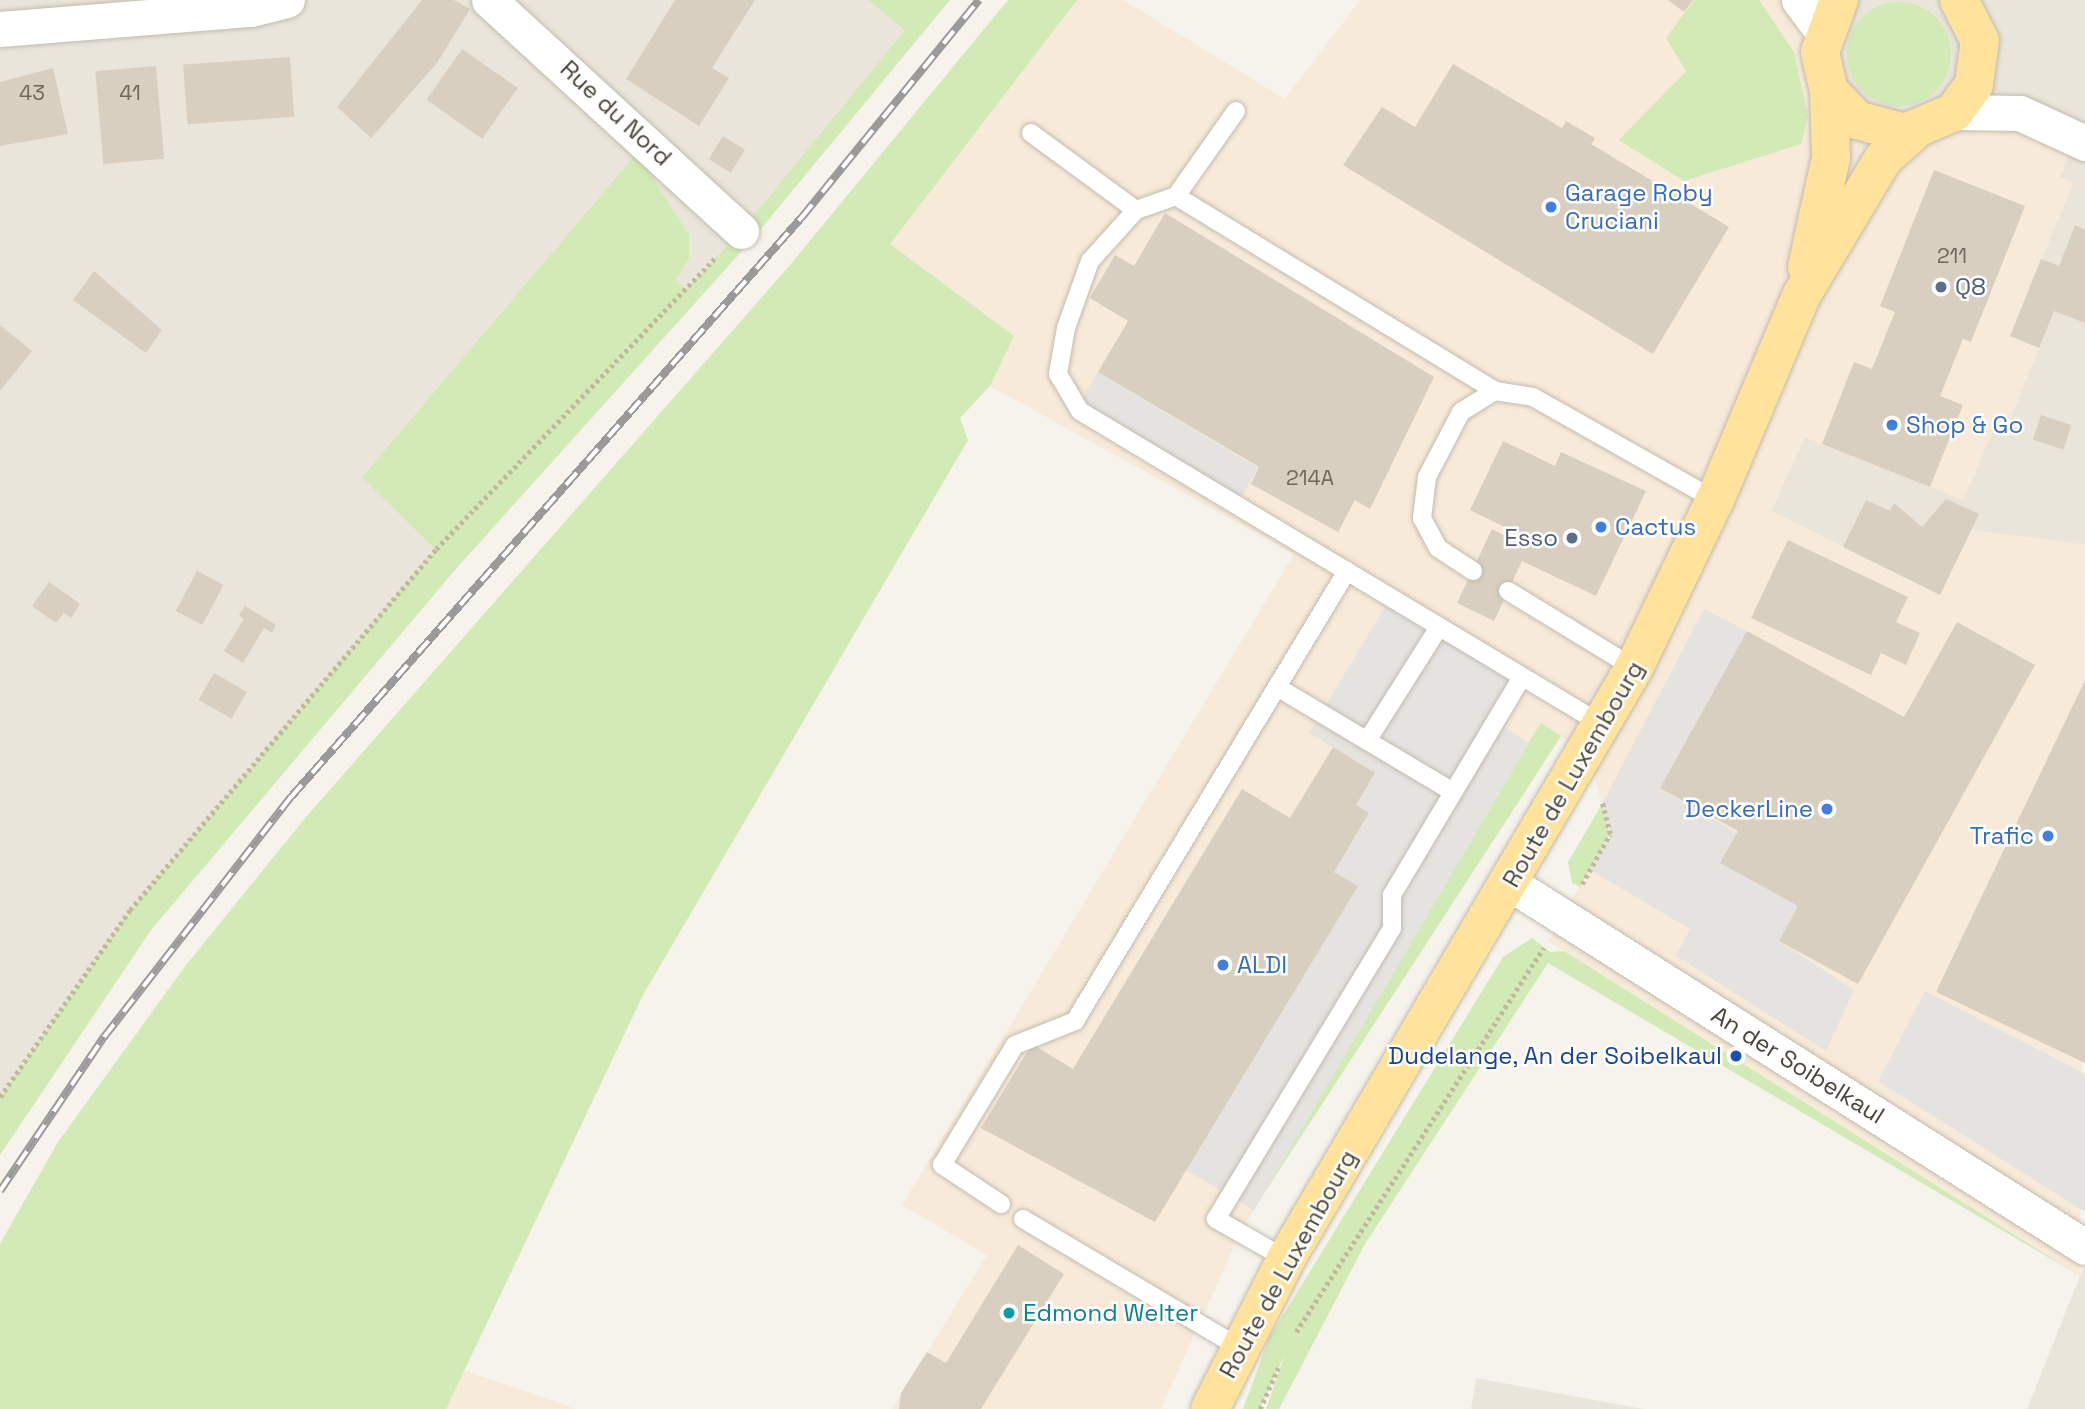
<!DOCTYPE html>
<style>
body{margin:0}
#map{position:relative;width:2085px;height:1409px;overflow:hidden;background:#f6f3ec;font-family:"Space Grotesk",sans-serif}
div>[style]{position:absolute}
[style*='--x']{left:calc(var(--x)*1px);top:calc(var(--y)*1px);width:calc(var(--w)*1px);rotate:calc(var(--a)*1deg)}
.residential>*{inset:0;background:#eae5da}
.commercial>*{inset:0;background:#f7ead8}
.green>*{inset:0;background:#d2eab5;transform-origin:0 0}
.round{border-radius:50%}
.parking>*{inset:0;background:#e5e3e0;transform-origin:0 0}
.building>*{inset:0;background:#d8cfc1;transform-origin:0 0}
.path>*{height:4.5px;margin-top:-2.25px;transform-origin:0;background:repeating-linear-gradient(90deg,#c4b79f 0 3.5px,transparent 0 7px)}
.roads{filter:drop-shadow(0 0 2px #c2bbae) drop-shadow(0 0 2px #c2bbae)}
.lane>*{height:18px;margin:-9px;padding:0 9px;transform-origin:9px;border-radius:9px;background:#fff}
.street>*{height:35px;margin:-17.5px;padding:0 17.5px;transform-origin:17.5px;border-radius:17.5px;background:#fff}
.primary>*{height:38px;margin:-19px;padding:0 19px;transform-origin:19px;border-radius:19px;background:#ffe39c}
.rail>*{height:8px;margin-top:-4px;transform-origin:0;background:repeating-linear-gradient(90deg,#fff 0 16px,#9a9a9a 0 32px);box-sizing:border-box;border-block:2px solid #9a9a9a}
.dots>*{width:19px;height:19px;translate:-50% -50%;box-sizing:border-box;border:4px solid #fff;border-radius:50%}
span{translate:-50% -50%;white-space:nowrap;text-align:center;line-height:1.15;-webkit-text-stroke:5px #fff;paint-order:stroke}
.number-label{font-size:21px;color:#6e675b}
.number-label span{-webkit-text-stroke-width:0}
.street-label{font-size:24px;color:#4b4439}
.shop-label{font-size:24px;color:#366cbe}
.left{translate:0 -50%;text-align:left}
.right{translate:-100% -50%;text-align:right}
.service-label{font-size:24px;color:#4e5e75}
.transit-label{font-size:24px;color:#164399}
.culture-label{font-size:24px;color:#0d838f}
</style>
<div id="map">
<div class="residential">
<div style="clip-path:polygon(0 0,868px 0,906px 30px,741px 231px,684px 289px,676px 280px,689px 259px,436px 549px,130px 910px,0 1097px)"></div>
<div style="clip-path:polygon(1799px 0,2085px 0,2085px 545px,1972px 530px,1940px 595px,1771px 511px,1805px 437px,1963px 500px,1995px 425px,2005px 430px,2010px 336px,2073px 183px,1857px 120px)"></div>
<div style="clip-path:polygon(2085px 1267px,2085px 1409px,2027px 1409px,2080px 1276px)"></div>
<div style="clip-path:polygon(1476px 1378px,1643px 1409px,1471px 1409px)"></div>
</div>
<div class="commercial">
<div style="clip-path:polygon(1077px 0,1123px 0,1285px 99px,1360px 0,1799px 0,1857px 120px,1954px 112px,2075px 138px,2060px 177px,2073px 183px,2010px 335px,2039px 348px,2006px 430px,1995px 426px,1963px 500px,1805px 437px,1771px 511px,1940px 595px,1972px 530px,2085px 545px,2080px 1276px,1548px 941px,1610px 834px,1588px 754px,1541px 723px,1240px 1233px,1161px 1409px,892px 1409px,987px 1255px,902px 1205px,1294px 554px,990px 386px,1014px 336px,889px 244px)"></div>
<div style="clip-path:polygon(463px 1370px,576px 1409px,446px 1409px)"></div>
</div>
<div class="green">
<div style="clip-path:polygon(868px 0,950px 0,750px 242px,455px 570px,151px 930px,0 1155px,0 1097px,130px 910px,435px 549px,362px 477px,637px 153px,689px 235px,689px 259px,676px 280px,685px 289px,741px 231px,905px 30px)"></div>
<div style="clip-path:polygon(1008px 0,1077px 0,890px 244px,1014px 336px,990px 386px,960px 418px,968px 440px,643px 995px,446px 1409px,0 1409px,0 1244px,58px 1142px,186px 965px,306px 817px,790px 265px)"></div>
<div style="clip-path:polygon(1694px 0,1759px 0,1794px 52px,1808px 116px,1801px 144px,1684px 181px,1619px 140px,1686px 71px,1666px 38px)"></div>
<div class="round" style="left:1847px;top:2px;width:104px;height:104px"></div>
<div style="left:1541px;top:723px;width:24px;height:565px;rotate:33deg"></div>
<div style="clip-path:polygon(1602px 804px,1610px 834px,1580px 887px,1572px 883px,1568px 862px)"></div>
<div style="clip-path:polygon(1532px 938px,1550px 952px,1564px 951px,2080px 1276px,1548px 963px,1365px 1244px,1279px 1409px,1266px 1409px,1285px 1354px,1260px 1409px,1243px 1409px,1269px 1338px,1503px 957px)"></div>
</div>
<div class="parking">
<div style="left:1098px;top:372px;width:187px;height:34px;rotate:31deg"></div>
<div style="clip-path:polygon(1386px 605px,1518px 684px,1496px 722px,1529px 743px,1254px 1210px,1186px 1170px,1357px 886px,1334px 872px,1369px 814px,1356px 805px,1375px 773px,1309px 733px)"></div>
<div style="clip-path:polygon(1704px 609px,1747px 631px,1660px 788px,1737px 833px,1721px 863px,1798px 906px,1779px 941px,1854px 990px,1826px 1051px,1676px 956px,1690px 929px,1590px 870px,1609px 836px,1602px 804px)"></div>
<div style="clip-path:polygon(1925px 991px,2085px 1074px,2085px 1212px,1878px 1081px)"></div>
</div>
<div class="building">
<div style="clip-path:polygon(422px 0,454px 0,470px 9px,437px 63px,371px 138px,337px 107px)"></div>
<div style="clip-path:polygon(675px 0,755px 0,712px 68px,729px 78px,699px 126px,626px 79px)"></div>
<div style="clip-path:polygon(1668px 0,1693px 0,1684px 12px)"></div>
<div style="left:462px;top:49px;width:68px;height:62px;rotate:35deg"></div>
<div style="left:290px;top:57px;width:60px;height:107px;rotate:86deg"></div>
<div style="clip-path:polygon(1453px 64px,1562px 128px,1566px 121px,1595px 138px,1591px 144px,1729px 227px,1653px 354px,1343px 165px,1382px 107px,1415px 127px)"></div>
<div style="left:156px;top:66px;width:93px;height:61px;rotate:85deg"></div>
<div style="clip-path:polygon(53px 68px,68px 134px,0 146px,0 82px)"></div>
<div style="left:723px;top:136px;width:26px;height:27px;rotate:32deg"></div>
<div style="clip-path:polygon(1934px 170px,2025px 206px,1971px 342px,1963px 339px,1940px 396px,1963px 405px,1930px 487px,1822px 444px,1854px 362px,1872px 369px,1895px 312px,1880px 306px)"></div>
<div style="clip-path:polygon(1165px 213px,1434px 377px,1370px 509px,1355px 500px,1338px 532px,1251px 484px,1259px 467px,1098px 372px,1128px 321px,1090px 298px,1115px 255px,1134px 266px)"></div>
<div style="clip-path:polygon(2075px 225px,2085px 230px,2085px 323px,2054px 311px,2039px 348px,2010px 336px,2041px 259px,2059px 266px)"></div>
<div style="clip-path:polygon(94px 271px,162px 330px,146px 353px,73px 300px)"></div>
<div style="clip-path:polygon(0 325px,32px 351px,0 391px)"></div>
<div style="left:2041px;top:415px;width:32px;height:26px;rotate:18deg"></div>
<div style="clip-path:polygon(1503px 441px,1555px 466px,1561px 452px,1646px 491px,1596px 596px,1522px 561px,1494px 621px,1457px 603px,1492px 529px,1518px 542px,1521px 535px,1470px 510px)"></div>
<div style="clip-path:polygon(1946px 499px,1979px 514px,1940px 595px,1843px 547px,1866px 500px,1890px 511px,1894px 503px,1922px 527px)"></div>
<div style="clip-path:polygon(1788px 540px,1908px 597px,1896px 622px,1920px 633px,1906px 665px,1881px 653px,1871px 675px,1751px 618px)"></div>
<div style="left:197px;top:571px;width:30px;height:45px;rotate:28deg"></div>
<div style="clip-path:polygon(49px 582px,80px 604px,71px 618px,64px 613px,56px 623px,32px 606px)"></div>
<div style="clip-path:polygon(245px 606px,276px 625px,272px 633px,264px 628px,243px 663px,224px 651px,244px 619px,239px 615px)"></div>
<div style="clip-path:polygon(1957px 622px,2035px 665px,1858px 984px,1779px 941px,1798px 906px,1720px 863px,1738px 831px,1660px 788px,1747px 631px,1904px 717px)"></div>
<div style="left:214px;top:673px;width:38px;height:31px;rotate:30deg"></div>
<div style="clip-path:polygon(2085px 680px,2085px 1063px,1936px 992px)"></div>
<div style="clip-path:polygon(1333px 747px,1375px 773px,1356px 805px,1369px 813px,1334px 872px,1358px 886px,1155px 1222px,981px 1128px,1032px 1044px,1073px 1069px,1242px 789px,1290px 818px)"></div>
<div style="clip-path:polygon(1018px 1245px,1064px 1274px,981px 1409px,899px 1409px,901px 1393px,927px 1352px,946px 1363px)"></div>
</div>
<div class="path">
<div style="--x:1582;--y:884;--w:57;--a:-60.8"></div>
<div style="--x:1610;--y:834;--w:32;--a:-104"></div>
<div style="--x:0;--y:1097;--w:228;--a:-55.2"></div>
<div style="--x:130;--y:910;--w:473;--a:-49.7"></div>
<div style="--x:436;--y:549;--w:405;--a:-46.2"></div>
<div style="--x:1296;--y:1332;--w:457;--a:-57.2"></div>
<div style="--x:1260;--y:1409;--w:45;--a:-66.3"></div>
</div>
<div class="roads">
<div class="lane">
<div style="--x:1236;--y:111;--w:104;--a:125.2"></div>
<div style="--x:1176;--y:196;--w:374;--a:31.4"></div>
<div style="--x:1031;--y:133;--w:130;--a:36.3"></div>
<div style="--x:1176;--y:196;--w:42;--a:160.7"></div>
<div style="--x:1136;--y:210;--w:69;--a:132"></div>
<div style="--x:1090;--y:261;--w:71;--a:109.7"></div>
<div style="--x:1066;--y:328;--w:47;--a:99.9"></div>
<div style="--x:1058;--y:374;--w:43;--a:59.3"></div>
<div style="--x:1080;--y:411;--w:610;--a:30.98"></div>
<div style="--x:1473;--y:571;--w:42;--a:-146.7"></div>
<div style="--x:1438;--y:548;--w:34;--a:-118"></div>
<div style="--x:1422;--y:518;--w:41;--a:-83"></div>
<div style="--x:1427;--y:477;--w:73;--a:-62.4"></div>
<div style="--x:1461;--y:412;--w:40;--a:-32"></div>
<div style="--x:1495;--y:391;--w:38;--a:9"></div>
<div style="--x:1533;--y:397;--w:209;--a:29.5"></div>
<div style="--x:1508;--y:591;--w:148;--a:31.4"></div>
<div style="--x:1277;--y:687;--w:205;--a:30.8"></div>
<div style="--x:1367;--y:741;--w:135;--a:-57.7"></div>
<div style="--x:1001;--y:1204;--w:71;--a:-146.5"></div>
<div style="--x:942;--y:1165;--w:140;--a:-58.7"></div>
<div style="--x:1015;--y:1045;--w:65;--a:-21.8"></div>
<div style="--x:1075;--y:1021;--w:526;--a:-58.85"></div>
<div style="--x:1023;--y:1219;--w:251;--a:30.7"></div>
<div style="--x:1286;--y:1259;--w:81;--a:-150.3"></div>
<div style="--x:1216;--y:1219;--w:340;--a:-58.8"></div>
<div style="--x:1392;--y:928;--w:33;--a:-90"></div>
<div style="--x:1392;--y:895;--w:254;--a:-59.2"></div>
</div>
<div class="street">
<div style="--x:489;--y:0;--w:342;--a:42.5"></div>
<div style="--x:1799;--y:0;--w:40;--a:53"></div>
<div style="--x:0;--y:29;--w:252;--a:-4.6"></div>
<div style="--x:251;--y:9;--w:37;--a:-14"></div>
<div style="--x:1954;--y:112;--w:66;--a:0.9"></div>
<div style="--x:2020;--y:113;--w:72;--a:24.8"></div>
<div style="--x:1511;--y:884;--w:679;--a:32.31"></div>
</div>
<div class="primary">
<div style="--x:1839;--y:0;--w:55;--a:110.1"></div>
<div style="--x:1820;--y:52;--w:40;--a:77"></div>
<div style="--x:1829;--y:91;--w:40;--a:46"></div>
<div style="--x:1857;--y:120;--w:50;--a:15.2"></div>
<div style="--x:1905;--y:133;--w:53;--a:-23.2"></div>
<div style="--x:1954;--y:112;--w:34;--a:-54"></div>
<div style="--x:1974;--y:84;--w:43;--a:-82.1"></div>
<div style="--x:1980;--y:41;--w:46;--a:-117.1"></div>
<div style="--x:1807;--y:267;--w:112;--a:-77.6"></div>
<div style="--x:1831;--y:158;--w:67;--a:-91.7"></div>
<div style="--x:1210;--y:1409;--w:168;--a:-63.1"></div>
<div style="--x:1286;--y:1259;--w:686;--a:-59.51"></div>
<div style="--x:1634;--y:668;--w:187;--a:-64.3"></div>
<div style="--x:1715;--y:500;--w:221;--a:-67.1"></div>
<div style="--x:1801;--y:296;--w:160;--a:-59.1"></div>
<div style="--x:1883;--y:159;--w:42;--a:-42.1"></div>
</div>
</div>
<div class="rail">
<div style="--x:0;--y:1191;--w:186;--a:-56"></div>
<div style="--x:104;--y:1037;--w:304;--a:-52.1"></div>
<div style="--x:291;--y:797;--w:773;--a:-48.62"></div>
<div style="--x:802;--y:217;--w:280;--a:-50.8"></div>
</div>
<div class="dots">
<div style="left:1551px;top:207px;background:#3f7fe0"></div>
<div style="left:1941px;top:287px;background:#5c6f8a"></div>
<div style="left:1892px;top:425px;background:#3f7fe0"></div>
<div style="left:1601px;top:527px;background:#3f7fe0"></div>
<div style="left:1572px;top:538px;background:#5c6f8a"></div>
<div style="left:1827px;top:809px;background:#3f7fe0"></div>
<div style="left:2048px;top:836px;background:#3f7fe0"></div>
<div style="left:1223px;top:965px;background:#3f7fe0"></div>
<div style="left:1736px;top:1056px;background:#1a4fb4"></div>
<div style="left:1009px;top:1313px;background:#0f9aa8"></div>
</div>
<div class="number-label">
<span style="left:32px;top:93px">43</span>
<span style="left:130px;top:93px">41</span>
<span style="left:1952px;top:256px">211</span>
<span style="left:1310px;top:478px">214A</span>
</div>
<div class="street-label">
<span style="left:616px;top:113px;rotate:43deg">Rue du Nord</span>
<span style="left:1573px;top:774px;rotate:-60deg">Route de Luxembourg</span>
<span style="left:1798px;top:1065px;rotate:32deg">An der Soibelkaul</span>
<span style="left:1288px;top:1264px;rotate:-61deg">Route de Luxembourg</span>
</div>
<div class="shop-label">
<span class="left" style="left:1565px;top:207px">Garage Roby<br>Cruciani</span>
<span class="left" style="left:1906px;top:425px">Shop &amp; Go</span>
<span class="left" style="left:1615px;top:527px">Cactus</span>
<span class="right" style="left:1813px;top:809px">DeckerLine</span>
<span class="right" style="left:2034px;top:836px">Trafic</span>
<span class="left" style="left:1237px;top:965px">ALDI</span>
</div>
<div class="service-label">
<span class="left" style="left:1955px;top:287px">Q8</span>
<span class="right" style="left:1558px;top:538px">Esso</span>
</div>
<div class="transit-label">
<span class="right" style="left:1722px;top:1056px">Dudelange, An der Soibelkaul</span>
</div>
<div class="culture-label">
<span class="left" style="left:1023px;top:1313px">Edmond Welter</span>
</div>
</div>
